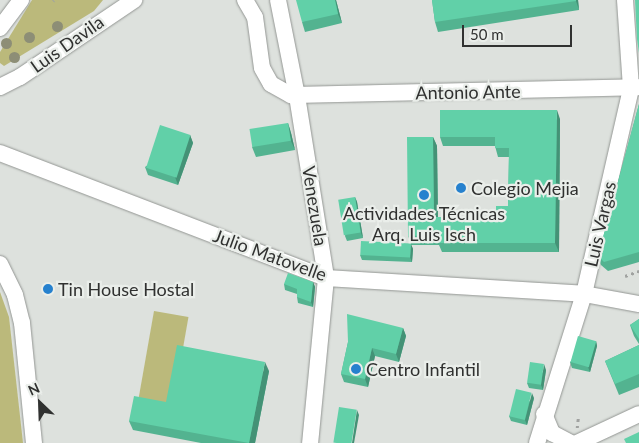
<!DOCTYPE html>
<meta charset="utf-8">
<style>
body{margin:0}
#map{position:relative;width:639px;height:443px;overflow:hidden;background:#dde1dd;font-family:Lato,sans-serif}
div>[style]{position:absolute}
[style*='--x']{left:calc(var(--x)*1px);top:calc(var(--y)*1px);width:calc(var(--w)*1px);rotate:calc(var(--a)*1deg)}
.green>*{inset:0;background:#bbb97b;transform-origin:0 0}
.path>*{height:2.5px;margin-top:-1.25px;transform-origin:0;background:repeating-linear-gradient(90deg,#a0a2a0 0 2.5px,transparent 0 6.5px)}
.roads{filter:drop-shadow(0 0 1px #939693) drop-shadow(0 0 1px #939693)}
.minor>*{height:16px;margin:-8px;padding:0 8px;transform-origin:8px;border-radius:8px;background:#fff}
.trees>*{width:11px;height:11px;margin:-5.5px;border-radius:50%;background:#8d8e76}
.wall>*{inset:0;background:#53b390}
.shaded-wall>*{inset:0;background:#449276}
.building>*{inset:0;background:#61d0a8;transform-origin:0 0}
.dots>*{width:14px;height:14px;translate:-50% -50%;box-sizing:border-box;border:2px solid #eaeeea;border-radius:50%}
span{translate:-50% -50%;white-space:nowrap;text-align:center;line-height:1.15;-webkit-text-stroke:4.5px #eaeeea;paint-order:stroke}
.street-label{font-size:18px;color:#303130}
.poi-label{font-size:18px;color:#303130}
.left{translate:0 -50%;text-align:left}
.north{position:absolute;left:15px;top:378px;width:50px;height:50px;-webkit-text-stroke:4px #eaeeea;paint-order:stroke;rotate:336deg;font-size:14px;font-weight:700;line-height:20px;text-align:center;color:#303130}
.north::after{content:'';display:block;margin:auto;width:18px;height:22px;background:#303130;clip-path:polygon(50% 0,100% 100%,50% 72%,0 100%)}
.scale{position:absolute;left:462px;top:25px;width:110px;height:22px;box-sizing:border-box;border:2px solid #303130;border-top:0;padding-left:6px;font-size:15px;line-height:18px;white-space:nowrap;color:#303130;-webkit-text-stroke:4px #eaeeea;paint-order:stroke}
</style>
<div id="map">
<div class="green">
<div style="clip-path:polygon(32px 0,103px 0,94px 11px,4px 66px,0 63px,0 52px)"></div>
<div style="clip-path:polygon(0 292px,9px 317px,23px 443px,0 443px)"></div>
<div style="left:154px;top:311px;width:35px;height:89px;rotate:10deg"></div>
</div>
<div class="path">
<div style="--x:53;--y:1;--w:1;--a:-45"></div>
<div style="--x:625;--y:276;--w:15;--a:-20"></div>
<div style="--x:577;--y:428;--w:10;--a:-84"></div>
</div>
<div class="roads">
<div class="minor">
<div style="--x:245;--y:0;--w:20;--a:60"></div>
<div style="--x:255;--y:17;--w:51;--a:82.2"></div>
<div style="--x:262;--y:68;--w:18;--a:61"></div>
<div style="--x:271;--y:84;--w:23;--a:29"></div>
<div style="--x:291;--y:95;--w:348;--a:-1.3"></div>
<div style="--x:278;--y:0;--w:98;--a:78.8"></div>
<div style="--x:297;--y:96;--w:184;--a:80.9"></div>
<div style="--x:326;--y:278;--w:166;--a:95.5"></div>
<div style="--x:0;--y:28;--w:35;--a:-53"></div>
<div style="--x:0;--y:87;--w:22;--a:-27"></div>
<div style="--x:20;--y:77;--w:138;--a:-34"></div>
<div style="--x:0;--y:153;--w:349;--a:21"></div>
<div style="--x:326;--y:278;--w:258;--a:3.5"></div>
<div style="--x:584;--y:294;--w:56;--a:10.3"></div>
<div style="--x:0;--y:264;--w:34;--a:64"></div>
<div style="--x:15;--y:295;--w:29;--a:76"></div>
<div style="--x:22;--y:323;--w:121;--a:84.3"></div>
<div style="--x:544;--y:414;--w:21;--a:67"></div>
<div style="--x:552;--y:433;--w:21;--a:28"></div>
<div style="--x:537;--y:443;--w:156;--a:-72.5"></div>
<div style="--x:584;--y:294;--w:211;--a:-77.1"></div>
<div style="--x:631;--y:88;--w:88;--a:-93.9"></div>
<div style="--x:577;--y:443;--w:68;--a:-25.1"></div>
</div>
</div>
<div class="trees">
<div style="left:57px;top:26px"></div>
<div style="left:29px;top:37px"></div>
<div style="left:6px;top:43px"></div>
<div style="left:14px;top:57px"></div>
</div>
<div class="wall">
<div style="clip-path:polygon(336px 0,342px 23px,305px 32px,302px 22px)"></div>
<div style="clip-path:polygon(432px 0,578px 0,579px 10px,438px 32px,435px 22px)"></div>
<div style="clip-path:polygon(639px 104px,639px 262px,608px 271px,601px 265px,598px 256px)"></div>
<div style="clip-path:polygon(560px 119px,559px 252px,442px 252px,439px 245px,411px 245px,413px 249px,412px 262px,362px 260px,360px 255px,411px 244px,408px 236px,433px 137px,437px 146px,438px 217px,496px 217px,508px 206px,509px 157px,498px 157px,495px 146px,443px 146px,440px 137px)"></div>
<div style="clip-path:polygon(288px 123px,291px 133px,295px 150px,256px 157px,252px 147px)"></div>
<div style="clip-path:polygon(190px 135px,193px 143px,178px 185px,148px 175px,145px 167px)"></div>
<div style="clip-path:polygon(355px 197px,357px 202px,363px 238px,347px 241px,345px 236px)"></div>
<div style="clip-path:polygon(313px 282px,315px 287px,313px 307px,298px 303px,297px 297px,297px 294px,285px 290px,284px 284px)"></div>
<div style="clip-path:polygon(639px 319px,639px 344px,634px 336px,630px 325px)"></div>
<div style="clip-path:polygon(403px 328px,406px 336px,399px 362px,375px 356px,368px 387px,344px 382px,341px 374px,348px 342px)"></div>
<div style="clip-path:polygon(596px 341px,597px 346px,590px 372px,572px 368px,570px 362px)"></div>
<div style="clip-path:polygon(639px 345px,639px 387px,619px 395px,605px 361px)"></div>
<div style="clip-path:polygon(546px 370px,543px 390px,529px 388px,527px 383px)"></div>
<div style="clip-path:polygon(269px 371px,255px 443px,201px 443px,133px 430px,129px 421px,166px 402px)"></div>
<div style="clip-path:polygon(534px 398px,527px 425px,511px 421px,509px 416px)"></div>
</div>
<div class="shaded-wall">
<div style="clip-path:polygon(335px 0,336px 0,342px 23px,338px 14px)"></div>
<div style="clip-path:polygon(576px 0,578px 0,579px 10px,576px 1px)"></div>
<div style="clip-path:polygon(557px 110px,560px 119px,559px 252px,555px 243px)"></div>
<div style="clip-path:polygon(288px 123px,291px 133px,295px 150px,291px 141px)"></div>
<div style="clip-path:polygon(190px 135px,193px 143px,178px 185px,175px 177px)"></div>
<div style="clip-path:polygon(433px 137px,437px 146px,438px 226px,434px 217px)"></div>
<div style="clip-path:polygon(355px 197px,357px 202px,363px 238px,361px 233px)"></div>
<div style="clip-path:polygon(411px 244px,413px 249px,412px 262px,410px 257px)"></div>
<div style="clip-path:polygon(313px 282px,315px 287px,313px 307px,311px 302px)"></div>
<div style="clip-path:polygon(403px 328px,406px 336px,399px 362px,396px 354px)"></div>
<div style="clip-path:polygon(596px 341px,597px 346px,590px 372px,588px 367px)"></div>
<div style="clip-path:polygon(372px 348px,375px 356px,368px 387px,365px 379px)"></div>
<div style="clip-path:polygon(265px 362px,269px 371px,255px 443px,249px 443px)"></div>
<div style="clip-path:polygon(544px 364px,546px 370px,543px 390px,541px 385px)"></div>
<div style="clip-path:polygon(532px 393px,534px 398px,527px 425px,525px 420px)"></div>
<div style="clip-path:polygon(357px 410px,359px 415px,354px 443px,352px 443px)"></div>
</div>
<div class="building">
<div style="clip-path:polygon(296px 0,335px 0,338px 14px,302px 22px)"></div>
<div style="clip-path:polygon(432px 0,576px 0,576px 1px,435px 22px)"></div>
<div style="clip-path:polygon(635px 0,639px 0,639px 53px,637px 39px)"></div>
<div style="clip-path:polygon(639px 104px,639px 252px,604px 262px,598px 256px)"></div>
<div style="clip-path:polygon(440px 110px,557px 110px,555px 243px,439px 243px,439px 235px,408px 236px,407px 137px,433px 137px,434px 217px,496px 217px,496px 206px,508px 206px,509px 148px,495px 148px,495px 137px,440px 137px)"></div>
<div style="left:288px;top:123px;width:18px;height:39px;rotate:81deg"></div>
<div style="left:160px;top:125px;width:32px;height:45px;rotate:18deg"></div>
<div style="left:355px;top:197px;width:36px;height:17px;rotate:81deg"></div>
<div style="left:361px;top:241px;width:50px;height:14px;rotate:3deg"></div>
<div style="clip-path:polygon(288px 273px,313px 282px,311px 302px,297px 297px,297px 289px,284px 284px)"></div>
<div style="clip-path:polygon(347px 314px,403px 328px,396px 354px,372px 348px,365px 379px,341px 374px,348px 342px)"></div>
<div style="clip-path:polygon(639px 319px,639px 339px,630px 325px)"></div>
<div style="left:578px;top:336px;width:19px;height:27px;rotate:16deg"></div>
<div style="clip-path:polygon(177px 345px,265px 362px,249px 443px,129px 421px,134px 396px,166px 402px)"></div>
<div style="clip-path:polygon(639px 345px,639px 374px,615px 384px,605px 361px)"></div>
<div style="left:530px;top:362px;width:14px;height:21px;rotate:8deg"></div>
<div style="left:516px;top:389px;width:16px;height:28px;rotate:14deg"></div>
<div style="left:339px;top:407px;width:18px;height:36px;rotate:9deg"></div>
<div style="clip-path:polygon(639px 432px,639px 443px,626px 443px,624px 439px)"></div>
</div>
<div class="dots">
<div style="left:461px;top:188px;background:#2681ce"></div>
<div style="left:424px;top:195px;background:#2681ce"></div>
<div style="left:48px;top:289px;background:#2681ce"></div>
<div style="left:356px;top:369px;background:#2681ce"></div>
</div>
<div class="street-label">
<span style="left:67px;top:44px;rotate:-35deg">Luis Davila</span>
<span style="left:468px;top:92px;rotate:-1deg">Antonio Ante</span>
<span style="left:315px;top:206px;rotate:81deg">Venezuela</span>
<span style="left:600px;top:224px;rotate:-77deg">Luis Vargas</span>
<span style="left:270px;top:255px;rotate:20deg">Julio Matovelle</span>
</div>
<div class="poi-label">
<span class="left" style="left:471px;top:188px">Colegio Mejia</span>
<span style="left:424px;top:224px">Actividades Técnicas<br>Arq. Luis Isch</span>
<span class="left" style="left:58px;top:289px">Tin House Hostal</span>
<span class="left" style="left:366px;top:369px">Centro Infantil</span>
</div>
<div class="north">N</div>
<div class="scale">50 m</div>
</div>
